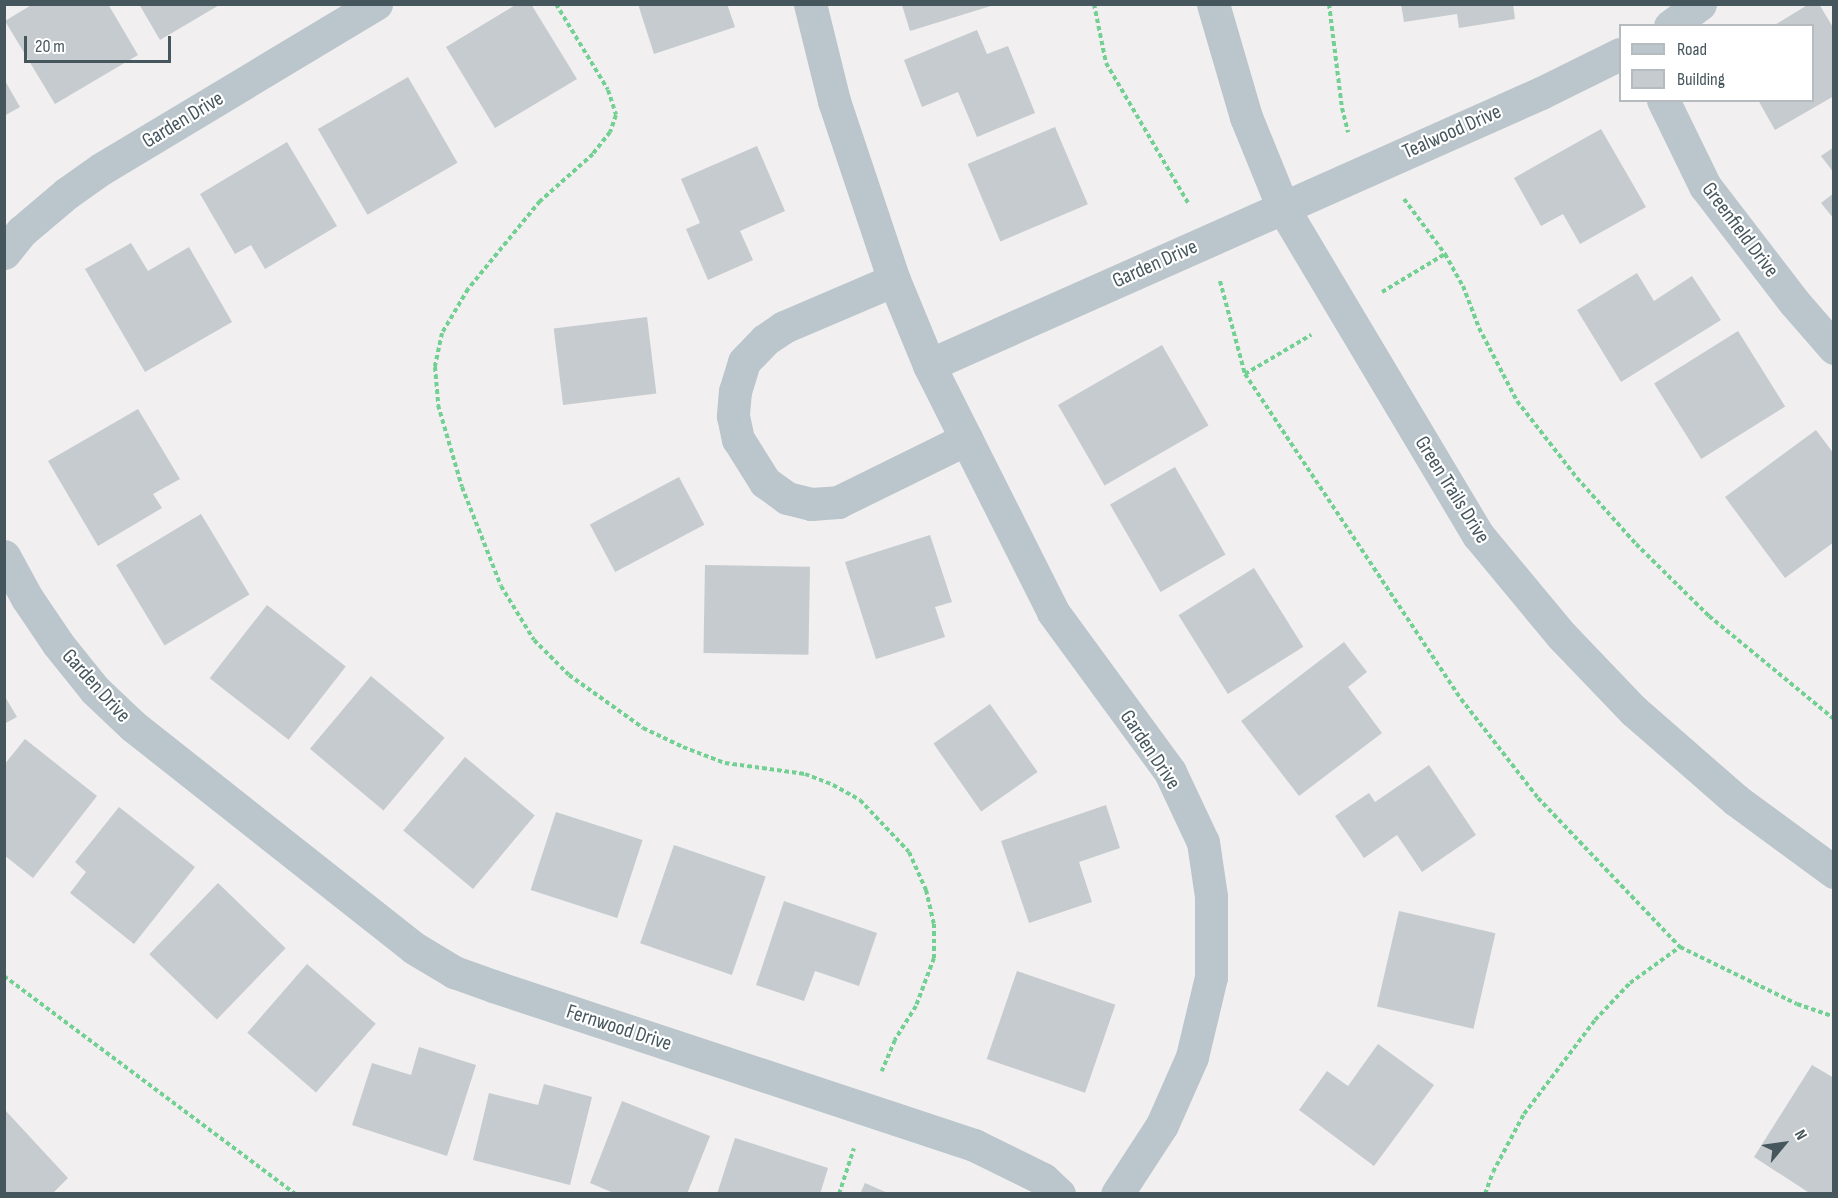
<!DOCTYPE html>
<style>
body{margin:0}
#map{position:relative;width:1838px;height:1198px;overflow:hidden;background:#f1efef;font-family:"Sofia Sans Condensed",sans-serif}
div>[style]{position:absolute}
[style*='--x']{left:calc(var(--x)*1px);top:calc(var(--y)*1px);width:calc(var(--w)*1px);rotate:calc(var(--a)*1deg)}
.building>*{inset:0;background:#c5cbcf;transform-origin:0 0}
.path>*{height:4px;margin-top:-2px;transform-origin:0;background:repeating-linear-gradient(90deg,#72d092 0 4.5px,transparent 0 7.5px)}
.minor>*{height:33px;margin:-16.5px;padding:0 16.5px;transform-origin:16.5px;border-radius:16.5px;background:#bac6cc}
span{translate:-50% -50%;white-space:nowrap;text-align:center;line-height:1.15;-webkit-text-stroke:4.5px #fff;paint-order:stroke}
.street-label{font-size:21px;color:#46565d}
.frame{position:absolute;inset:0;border:6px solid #46565d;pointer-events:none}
.legend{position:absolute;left:1619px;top:24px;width:195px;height:78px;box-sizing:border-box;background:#fff;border:2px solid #b5bbbe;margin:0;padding:8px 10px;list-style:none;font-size:18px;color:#46565d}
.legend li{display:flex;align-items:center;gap:12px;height:30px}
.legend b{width:30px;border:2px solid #b5bbbe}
.north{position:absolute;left:1754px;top:1114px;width:60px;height:60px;-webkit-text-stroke:4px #fff;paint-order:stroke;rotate:61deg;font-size:16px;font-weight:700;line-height:24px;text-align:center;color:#46565d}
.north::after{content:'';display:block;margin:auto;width:21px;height:27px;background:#46565d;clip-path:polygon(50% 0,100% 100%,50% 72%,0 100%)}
.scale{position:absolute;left:24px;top:36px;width:147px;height:27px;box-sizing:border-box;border:3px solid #46565d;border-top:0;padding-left:8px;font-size:18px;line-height:21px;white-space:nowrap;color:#46565d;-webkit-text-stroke:4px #fff;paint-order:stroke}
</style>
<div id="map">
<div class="building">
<div style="clip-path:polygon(33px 4px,108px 4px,138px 55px,55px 104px,5px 21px)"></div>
<div style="clip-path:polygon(139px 4px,221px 4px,160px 40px)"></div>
<div style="clip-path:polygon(517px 4px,531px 4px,577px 79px,495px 128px,446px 47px)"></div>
<div style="clip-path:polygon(638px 4px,727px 4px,735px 27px,654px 54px)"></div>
<div style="clip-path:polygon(1401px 4px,1513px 4px,1515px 19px,1459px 28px,1457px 14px,1404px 22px)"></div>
<div style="clip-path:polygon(1809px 4px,1819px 4px,1834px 29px,1834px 96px,1775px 130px,1758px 100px,1812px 100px,1812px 26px,1773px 26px)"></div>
<div style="clip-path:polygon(902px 5px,994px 5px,910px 31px)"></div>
<div style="clip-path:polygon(977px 30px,987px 54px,1008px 46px,1035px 113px,977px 137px,958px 92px,922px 107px,904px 60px)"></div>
<div style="left:408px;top:77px;width:99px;height:104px;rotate:60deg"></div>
<div style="clip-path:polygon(4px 79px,20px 107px,4px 116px)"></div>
<div style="left:1055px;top:127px;width:84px;height:95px;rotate:67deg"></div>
<div style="clip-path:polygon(1601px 129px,1646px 207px,1580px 244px,1563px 214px,1541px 226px,1514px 178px)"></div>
<div style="clip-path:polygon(287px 142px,337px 226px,265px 269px,251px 245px,235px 254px,200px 194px)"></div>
<div style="clip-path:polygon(757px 146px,785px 211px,740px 231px,753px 260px,708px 280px,686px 229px,700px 223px,681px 179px)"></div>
<div style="clip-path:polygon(1834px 147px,1834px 173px,1821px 156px)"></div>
<div style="clip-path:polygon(1834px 193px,1834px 219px,1821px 203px)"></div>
<div style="clip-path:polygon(131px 243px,148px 271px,189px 247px,232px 322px,145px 372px,85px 269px)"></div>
<div style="clip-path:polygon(1637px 273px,1654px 301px,1692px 276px,1721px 320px,1621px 382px,1577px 310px)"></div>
<div style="left:647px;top:317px;width:77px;height:94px;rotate:83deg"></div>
<div style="left:1738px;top:331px;width:89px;height:99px;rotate:58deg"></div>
<div style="left:1162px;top:345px;width:93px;height:120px;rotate:60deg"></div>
<div style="clip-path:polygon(138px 409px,180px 479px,153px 494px,162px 508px,98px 546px,48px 461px)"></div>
<div style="clip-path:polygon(1816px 430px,1834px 454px,1834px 542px,1785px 578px,1725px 497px)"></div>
<div style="left:1175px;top:467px;width:101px;height:75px;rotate:60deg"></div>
<div style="left:679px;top:477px;width:54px;height:101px;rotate:62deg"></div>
<div style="left:201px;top:514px;width:94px;height:99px;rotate:59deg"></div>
<div style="clip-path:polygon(930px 535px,952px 602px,935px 607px,945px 637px,876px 659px,845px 562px)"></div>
<div style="left:705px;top:565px;width:105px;height:88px;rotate:1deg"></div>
<div style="left:1254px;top:568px;width:93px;height:89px;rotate:58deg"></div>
<div style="left:267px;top:605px;width:100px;height:93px;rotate:38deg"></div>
<div style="clip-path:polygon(1344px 642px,1367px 672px,1348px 687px,1382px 733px,1299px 796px,1241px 721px)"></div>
<div style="left:371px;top:676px;width:96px;height:95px;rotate:40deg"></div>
<div style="clip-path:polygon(4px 695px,17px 717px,4px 724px)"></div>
<div style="left:990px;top:704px;width:83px;height:69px;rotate:55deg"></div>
<div style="clip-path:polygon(25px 739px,97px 796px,33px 878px,4px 855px,4px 765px)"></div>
<div style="left:465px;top:757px;width:91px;height:96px;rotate:40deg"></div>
<div style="clip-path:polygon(1429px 765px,1476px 835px,1422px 872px,1397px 835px,1364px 858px,1335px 816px,1369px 793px,1375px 802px)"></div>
<div style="clip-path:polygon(1106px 805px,1120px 848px,1079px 862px,1092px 902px,1029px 923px,1001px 841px)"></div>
<div style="clip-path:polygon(119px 807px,195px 867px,134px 944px,70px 893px,86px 872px,75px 862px)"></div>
<div style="left:556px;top:812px;width:91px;height:82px;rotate:18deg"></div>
<div style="left:674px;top:845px;width:97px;height:104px;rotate:19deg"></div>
<div style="left:218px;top:883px;width:94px;height:99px;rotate:44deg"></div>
<div style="clip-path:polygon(784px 901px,877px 933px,859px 986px,815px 971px,804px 1001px,756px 985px)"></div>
<div style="left:1399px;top:911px;width:99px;height:98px;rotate:13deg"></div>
<div style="left:307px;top:964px;width:91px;height:91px;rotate:41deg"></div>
<div style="left:1017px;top:971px;width:104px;height:93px;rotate:19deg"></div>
<div style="clip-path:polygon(1378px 1044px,1434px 1085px,1374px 1166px,1299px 1110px,1327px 1071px,1348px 1086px)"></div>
<div style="clip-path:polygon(419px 1047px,476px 1065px,447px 1156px,352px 1125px,372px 1063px,411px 1075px)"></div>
<div style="clip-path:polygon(1812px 1065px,1834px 1078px,1834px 1194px,1811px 1194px,1754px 1157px)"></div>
<div style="clip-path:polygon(544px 1084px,592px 1097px,570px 1185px,473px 1160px,489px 1093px,538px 1105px)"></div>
<div style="clip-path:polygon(622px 1101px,710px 1136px,687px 1194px,616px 1194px,590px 1183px)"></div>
<div style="clip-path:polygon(5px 1110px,68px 1178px,52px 1194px,5px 1194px)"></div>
<div style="clip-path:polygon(735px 1138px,828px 1168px,820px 1194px,717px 1194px)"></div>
<div style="clip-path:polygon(865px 1183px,890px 1194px,860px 1194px)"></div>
</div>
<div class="path">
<div style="--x:556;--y:4;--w:100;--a:58.8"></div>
<div style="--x:608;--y:90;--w:26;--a:72"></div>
<div style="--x:616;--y:115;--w:18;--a:109"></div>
<div style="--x:610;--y:132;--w:28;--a:128"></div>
<div style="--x:593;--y:154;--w:71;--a:138.4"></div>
<div style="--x:540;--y:201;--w:114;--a:129.3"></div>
<div style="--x:468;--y:289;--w:51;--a:120.6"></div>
<div style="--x:442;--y:333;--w:35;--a:102"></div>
<div style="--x:435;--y:367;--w:38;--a:85"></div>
<div style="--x:438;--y:405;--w:85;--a:73.7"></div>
<div style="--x:462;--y:487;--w:106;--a:68.5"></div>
<div style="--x:501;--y:586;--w:63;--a:58.6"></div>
<div style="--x:534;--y:640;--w:49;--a:45"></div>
<div style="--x:569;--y:675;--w:91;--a:35.6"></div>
<div style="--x:643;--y:728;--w:44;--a:25.4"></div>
<div style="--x:683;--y:747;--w:45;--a:20.9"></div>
<div style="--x:725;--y:763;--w:81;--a:7.8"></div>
<div style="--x:805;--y:774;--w:30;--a:21"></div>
<div style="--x:833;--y:785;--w:31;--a:29"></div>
<div style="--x:860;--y:800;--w:71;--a:46.7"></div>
<div style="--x:909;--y:852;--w:42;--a:65.9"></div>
<div style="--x:926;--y:890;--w:35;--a:77"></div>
<div style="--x:934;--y:924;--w:34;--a:90"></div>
<div style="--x:934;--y:958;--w:51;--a:110.6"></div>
<div style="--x:916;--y:1006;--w:40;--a:122"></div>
<div style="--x:895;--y:1040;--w:34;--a:113"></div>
<div style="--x:1094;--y:4;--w:60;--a:78.5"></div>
<div style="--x:1106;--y:63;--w:162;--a:59.6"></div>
<div style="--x:1329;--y:4;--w:105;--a:82.9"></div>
<div style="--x:1342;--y:108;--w:25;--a:76"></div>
<div style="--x:1404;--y:199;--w:69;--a:53.3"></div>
<div style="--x:1445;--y:254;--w:37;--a:61"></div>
<div style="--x:1463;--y:286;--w:45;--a:69.1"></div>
<div style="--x:1479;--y:328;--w:82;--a:62.5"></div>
<div style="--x:1517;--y:401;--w:98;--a:52.1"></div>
<div style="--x:1577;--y:478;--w:89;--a:48.2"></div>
<div style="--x:1636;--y:544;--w:103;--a:44.6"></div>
<div style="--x:1709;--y:616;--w:162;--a:39.5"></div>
<div style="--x:1220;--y:281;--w:96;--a:75"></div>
<div style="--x:1245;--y:374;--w:390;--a:56.4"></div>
<div style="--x:1461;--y:699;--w:125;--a:52.1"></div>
<div style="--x:1538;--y:798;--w:206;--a:46.4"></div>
<div style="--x:1680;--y:947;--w:130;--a:26"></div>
<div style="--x:1797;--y:1004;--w:39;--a:19"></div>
<div style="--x:1382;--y:292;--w:74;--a:-31.1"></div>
<div style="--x:1245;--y:374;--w:77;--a:-30.6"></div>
<div style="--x:4;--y:976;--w:364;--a:36.8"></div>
<div style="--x:839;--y:1194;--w:48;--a:-71.9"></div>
<div style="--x:1485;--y:1194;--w:23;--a:-70"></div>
<div style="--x:1493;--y:1172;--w:66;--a:-61.9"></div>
<div style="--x:1524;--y:1114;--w:118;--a:-52.9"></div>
<div style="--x:1595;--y:1020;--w:51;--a:-46.6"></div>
<div style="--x:1630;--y:983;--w:62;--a:-35.8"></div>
</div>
<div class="minor">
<div style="--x:810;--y:4;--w:100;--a:76.1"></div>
<div style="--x:834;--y:101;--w:189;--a:71.5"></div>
<div style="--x:894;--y:280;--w:92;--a:67.6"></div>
<div style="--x:929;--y:365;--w:276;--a:63.3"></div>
<div style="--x:1053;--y:612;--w:198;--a:53.8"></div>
<div style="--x:1170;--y:772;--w:77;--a:64.8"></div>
<div style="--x:1203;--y:842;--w:55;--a:81.6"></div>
<div style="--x:1211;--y:896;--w:81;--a:90"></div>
<div style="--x:1211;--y:977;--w:82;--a:103.4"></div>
<div style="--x:1192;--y:1057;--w:74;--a:113.8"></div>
<div style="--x:1162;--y:1125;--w:82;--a:123.1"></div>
<div style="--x:1213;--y:4;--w:118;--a:73.7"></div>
<div style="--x:1246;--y:117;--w:98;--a:67.9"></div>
<div style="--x:1283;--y:208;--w:381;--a:59.2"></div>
<div style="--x:1478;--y:535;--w:131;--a:50.3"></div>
<div style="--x:1562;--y:636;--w:104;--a:46.2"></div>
<div style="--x:1634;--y:711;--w:135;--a:41.1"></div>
<div style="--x:1736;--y:800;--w:122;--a:36.3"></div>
<div style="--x:1670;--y:26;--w:37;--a:-36"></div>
<div style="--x:1663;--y:100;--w:96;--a:64"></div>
<div style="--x:1705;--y:186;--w:146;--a:52.5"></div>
<div style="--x:1794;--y:302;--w:61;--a:49"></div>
<div style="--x:4;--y:253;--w:28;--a:-51"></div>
<div style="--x:22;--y:231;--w:59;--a:-40.2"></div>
<div style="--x:67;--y:193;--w:42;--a:-35.2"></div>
<div style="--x:101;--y:169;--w:321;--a:-31"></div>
<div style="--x:894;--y:280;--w:120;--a:156.9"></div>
<div style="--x:784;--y:327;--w:23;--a:146"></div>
<div style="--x:765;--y:340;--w:30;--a:134"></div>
<div style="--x:744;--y:362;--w:30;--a:107"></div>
<div style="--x:735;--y:391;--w:25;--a:95"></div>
<div style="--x:733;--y:416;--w:24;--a:78"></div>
<div style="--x:738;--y:439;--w:51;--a:57.9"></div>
<div style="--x:765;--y:482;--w:27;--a:36"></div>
<div style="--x:787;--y:498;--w:25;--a:14"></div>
<div style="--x:811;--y:504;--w:27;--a:-4"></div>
<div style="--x:838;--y:502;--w:143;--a:-26.2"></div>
<div style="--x:929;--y:365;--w:670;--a:-23.96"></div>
<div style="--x:1541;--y:93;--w:88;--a:-26.3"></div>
<div style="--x:4;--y:556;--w:48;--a:61.3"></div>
<div style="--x:27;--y:598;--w:55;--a:56"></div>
<div style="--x:58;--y:644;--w:59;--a:51.2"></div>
<div style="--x:95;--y:690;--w:52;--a:43.5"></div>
<div style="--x:133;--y:726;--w:358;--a:38.3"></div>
<div style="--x:414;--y:948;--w:47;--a:31"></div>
<div style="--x:454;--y:972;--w:41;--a:19.7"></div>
<div style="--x:493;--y:986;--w:507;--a:18.29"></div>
<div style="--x:974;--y:1145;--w:77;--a:26.2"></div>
<div style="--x:1043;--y:1179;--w:22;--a:43"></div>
</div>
<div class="street-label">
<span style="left:183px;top:120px;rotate:-31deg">Garden Drive</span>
<span style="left:1452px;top:132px;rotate:-24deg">Tealwood Drive</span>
<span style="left:1740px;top:230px;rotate:53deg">Greenfield Drive</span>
<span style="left:1155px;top:264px;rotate:-24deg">Garden Drive</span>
<span style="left:1452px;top:490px;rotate:58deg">Green Trails Drive</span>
<span style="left:96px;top:686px;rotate:48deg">Garden Drive</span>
<span style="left:1150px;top:750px;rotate:56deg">Garden Drive</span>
<span style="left:619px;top:1028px;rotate:18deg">Fernwood Drive</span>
</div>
<div class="frame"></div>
<ul class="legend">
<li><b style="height:8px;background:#bac6cc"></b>Road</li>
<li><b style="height:16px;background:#c5cbcf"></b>Building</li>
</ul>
<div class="north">N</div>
<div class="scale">20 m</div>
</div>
